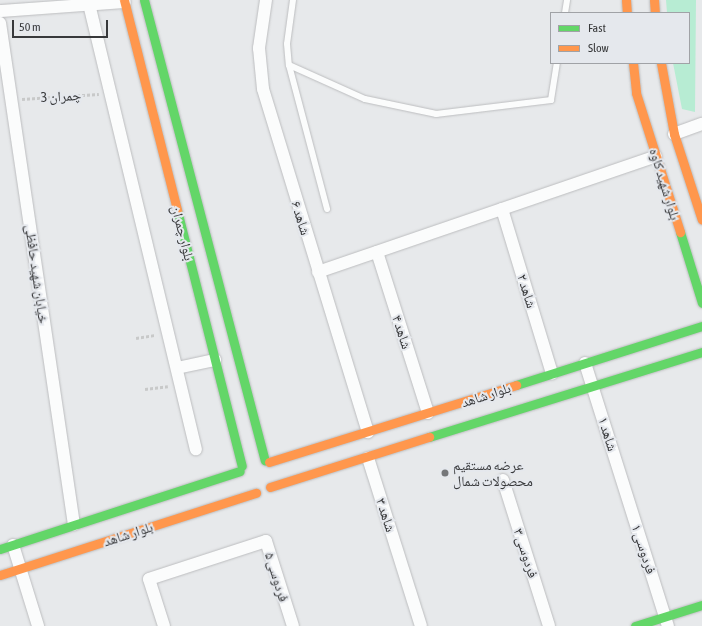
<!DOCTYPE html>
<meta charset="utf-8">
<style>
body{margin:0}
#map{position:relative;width:702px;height:626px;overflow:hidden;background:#e7e9eb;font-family:"Asap Condensed","Noto Naskh Arabic",sans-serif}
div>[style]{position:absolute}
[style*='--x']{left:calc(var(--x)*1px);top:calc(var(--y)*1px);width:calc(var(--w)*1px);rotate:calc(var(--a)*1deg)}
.green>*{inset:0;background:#b7ecd3}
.path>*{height:2.5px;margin-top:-1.25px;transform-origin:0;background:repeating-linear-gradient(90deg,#c8c9c9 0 3px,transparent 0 5px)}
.roads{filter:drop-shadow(0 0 1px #bcbdbf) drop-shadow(0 0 1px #bcbdbf)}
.lane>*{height:6px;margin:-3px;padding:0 3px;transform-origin:3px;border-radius:3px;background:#fbfcfc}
.street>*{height:12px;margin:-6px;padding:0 6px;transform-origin:6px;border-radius:6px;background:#fbfcfc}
.fast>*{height:9px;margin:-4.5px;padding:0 4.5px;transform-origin:4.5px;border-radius:4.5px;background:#63d668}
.slow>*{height:9px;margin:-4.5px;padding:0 4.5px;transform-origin:4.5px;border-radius:4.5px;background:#ff974d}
.dots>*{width:11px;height:11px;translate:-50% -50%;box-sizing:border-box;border:2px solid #e5e8ed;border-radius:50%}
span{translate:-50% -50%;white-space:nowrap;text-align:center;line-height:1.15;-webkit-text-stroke:4px #e5e8ed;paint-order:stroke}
.street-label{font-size:14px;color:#38393b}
.poi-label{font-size:14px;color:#38393b}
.left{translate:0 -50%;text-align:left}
.legend{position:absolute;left:550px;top:12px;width:140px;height:52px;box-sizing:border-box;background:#e5e8ed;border:1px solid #a0a2a6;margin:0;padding:5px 7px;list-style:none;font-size:12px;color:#38393b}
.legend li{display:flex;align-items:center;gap:8px;height:20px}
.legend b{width:20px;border:1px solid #a0a2a6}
.scale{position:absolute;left:12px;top:20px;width:96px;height:18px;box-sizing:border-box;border:2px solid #38393b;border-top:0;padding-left:5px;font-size:12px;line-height:14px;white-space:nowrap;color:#38393b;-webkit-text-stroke:3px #e5e8ed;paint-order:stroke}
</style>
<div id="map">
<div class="green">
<div style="clip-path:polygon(666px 0,696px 0,695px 112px,682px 109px,673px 63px,689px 63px,689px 13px,667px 13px)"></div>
</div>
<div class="path">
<div style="--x:22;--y:99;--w:77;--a:-3.7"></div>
<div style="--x:136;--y:338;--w:20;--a:-9"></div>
<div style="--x:145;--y:389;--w:23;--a:-7"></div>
</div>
<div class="roads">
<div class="lane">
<div style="--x:293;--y:0;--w:44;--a:97.8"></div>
<div style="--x:287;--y:44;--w:21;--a:85"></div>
<div style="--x:289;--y:65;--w:149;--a:75.2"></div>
<div style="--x:565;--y:13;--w:13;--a:-81"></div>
<div style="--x:289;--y:65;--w:83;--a:24.1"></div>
<div style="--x:365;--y:99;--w:73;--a:11.9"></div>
<div style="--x:436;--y:114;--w:116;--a:-6.9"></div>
<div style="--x:551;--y:100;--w:37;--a:-81"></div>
</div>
<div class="street">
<div style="--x:266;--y:0;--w:49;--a:98.3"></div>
<div style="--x:259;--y:48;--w:41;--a:84.4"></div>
<div style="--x:263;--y:89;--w:359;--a:73"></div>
<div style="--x:89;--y:4;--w:458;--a:76.5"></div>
<div style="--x:0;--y:11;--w:125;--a:-4.1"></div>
<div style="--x:0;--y:23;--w:507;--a:81.61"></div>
<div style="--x:674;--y:134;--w:30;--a:-20"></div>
<div style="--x:502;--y:209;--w:172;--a:73.1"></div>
<div style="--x:377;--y:252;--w:169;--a:72.4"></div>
<div style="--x:318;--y:272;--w:357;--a:-18.9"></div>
<div style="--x:585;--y:363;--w:276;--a:72.5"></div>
<div style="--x:177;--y:368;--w:39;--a:-12"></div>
<div style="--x:368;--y:458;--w:176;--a:72.5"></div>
<div style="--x:503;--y:480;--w:153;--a:72.5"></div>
<div style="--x:13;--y:545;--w:85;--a:72.8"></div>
<div style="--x:164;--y:626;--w:49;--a:-107.7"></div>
<div style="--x:149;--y:579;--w:123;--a:-18"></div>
<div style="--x:266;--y:541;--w:89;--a:72.4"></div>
</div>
<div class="fast">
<div style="--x:144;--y:0;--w:476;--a:75.3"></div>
<div style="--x:177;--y:210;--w:264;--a:75.8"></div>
<div style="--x:680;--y:232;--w:74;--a:72.8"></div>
<div style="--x:516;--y:385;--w:195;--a:-17.6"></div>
<div style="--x:429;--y:437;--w:286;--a:-17.3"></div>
<div style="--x:0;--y:549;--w:252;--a:-18"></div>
<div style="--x:635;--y:626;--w:70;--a:-17.4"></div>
</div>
<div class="slow">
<div style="--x:124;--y:0;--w:217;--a:75.8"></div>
<div style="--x:626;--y:0;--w:13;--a:86"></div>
<div style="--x:654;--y:0;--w:13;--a:86"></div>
<div style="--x:633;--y:63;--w:30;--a:84"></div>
<div style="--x:636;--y:93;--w:146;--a:72.4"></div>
<div style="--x:661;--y:63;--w:72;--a:79.6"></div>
<div style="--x:674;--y:134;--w:90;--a:72"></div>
<div style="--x:269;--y:462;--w:259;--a:-17.3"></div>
<div style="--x:270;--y:487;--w:167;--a:-17.5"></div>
<div style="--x:0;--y:575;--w:269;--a:-17.8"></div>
</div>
</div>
<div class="dots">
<div style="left:445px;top:473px;background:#757779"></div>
</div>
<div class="street-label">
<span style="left:61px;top:96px;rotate:-3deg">چمران 3</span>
<span style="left:665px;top:184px;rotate:73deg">بلوار شهید کاوه</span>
<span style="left:301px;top:218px;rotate:73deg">شاهد ۶</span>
<span style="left:183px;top:233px;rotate:76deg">بلوار چمران</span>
<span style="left:37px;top:274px;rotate:82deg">خیابان شهید حافظی</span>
<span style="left:527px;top:291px;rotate:73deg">شاهد ۲</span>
<span style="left:402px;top:332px;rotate:72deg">شاهد ۴</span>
<span style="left:486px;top:395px;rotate:-18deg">بلوار شاهد</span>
<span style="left:608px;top:434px;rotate:73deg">شاهد ۱</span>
<span style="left:386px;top:515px;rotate:72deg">شاهد ۳</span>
<span style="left:128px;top:534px;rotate:-18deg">بلوار شاهد</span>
<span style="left:644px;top:549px;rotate:72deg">فردوسی ۱</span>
<span style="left:526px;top:553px;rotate:72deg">فردوسی ۳</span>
<span style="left:277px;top:577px;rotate:73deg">فردوسی ۵</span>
</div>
<div class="poi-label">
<span class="left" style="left:453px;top:473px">عرضه مستقیم<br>محصولات شمال</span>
</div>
<ul class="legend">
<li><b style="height:5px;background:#63d668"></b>Fast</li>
<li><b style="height:5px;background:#ff974d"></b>Slow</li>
</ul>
<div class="scale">50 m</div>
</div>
